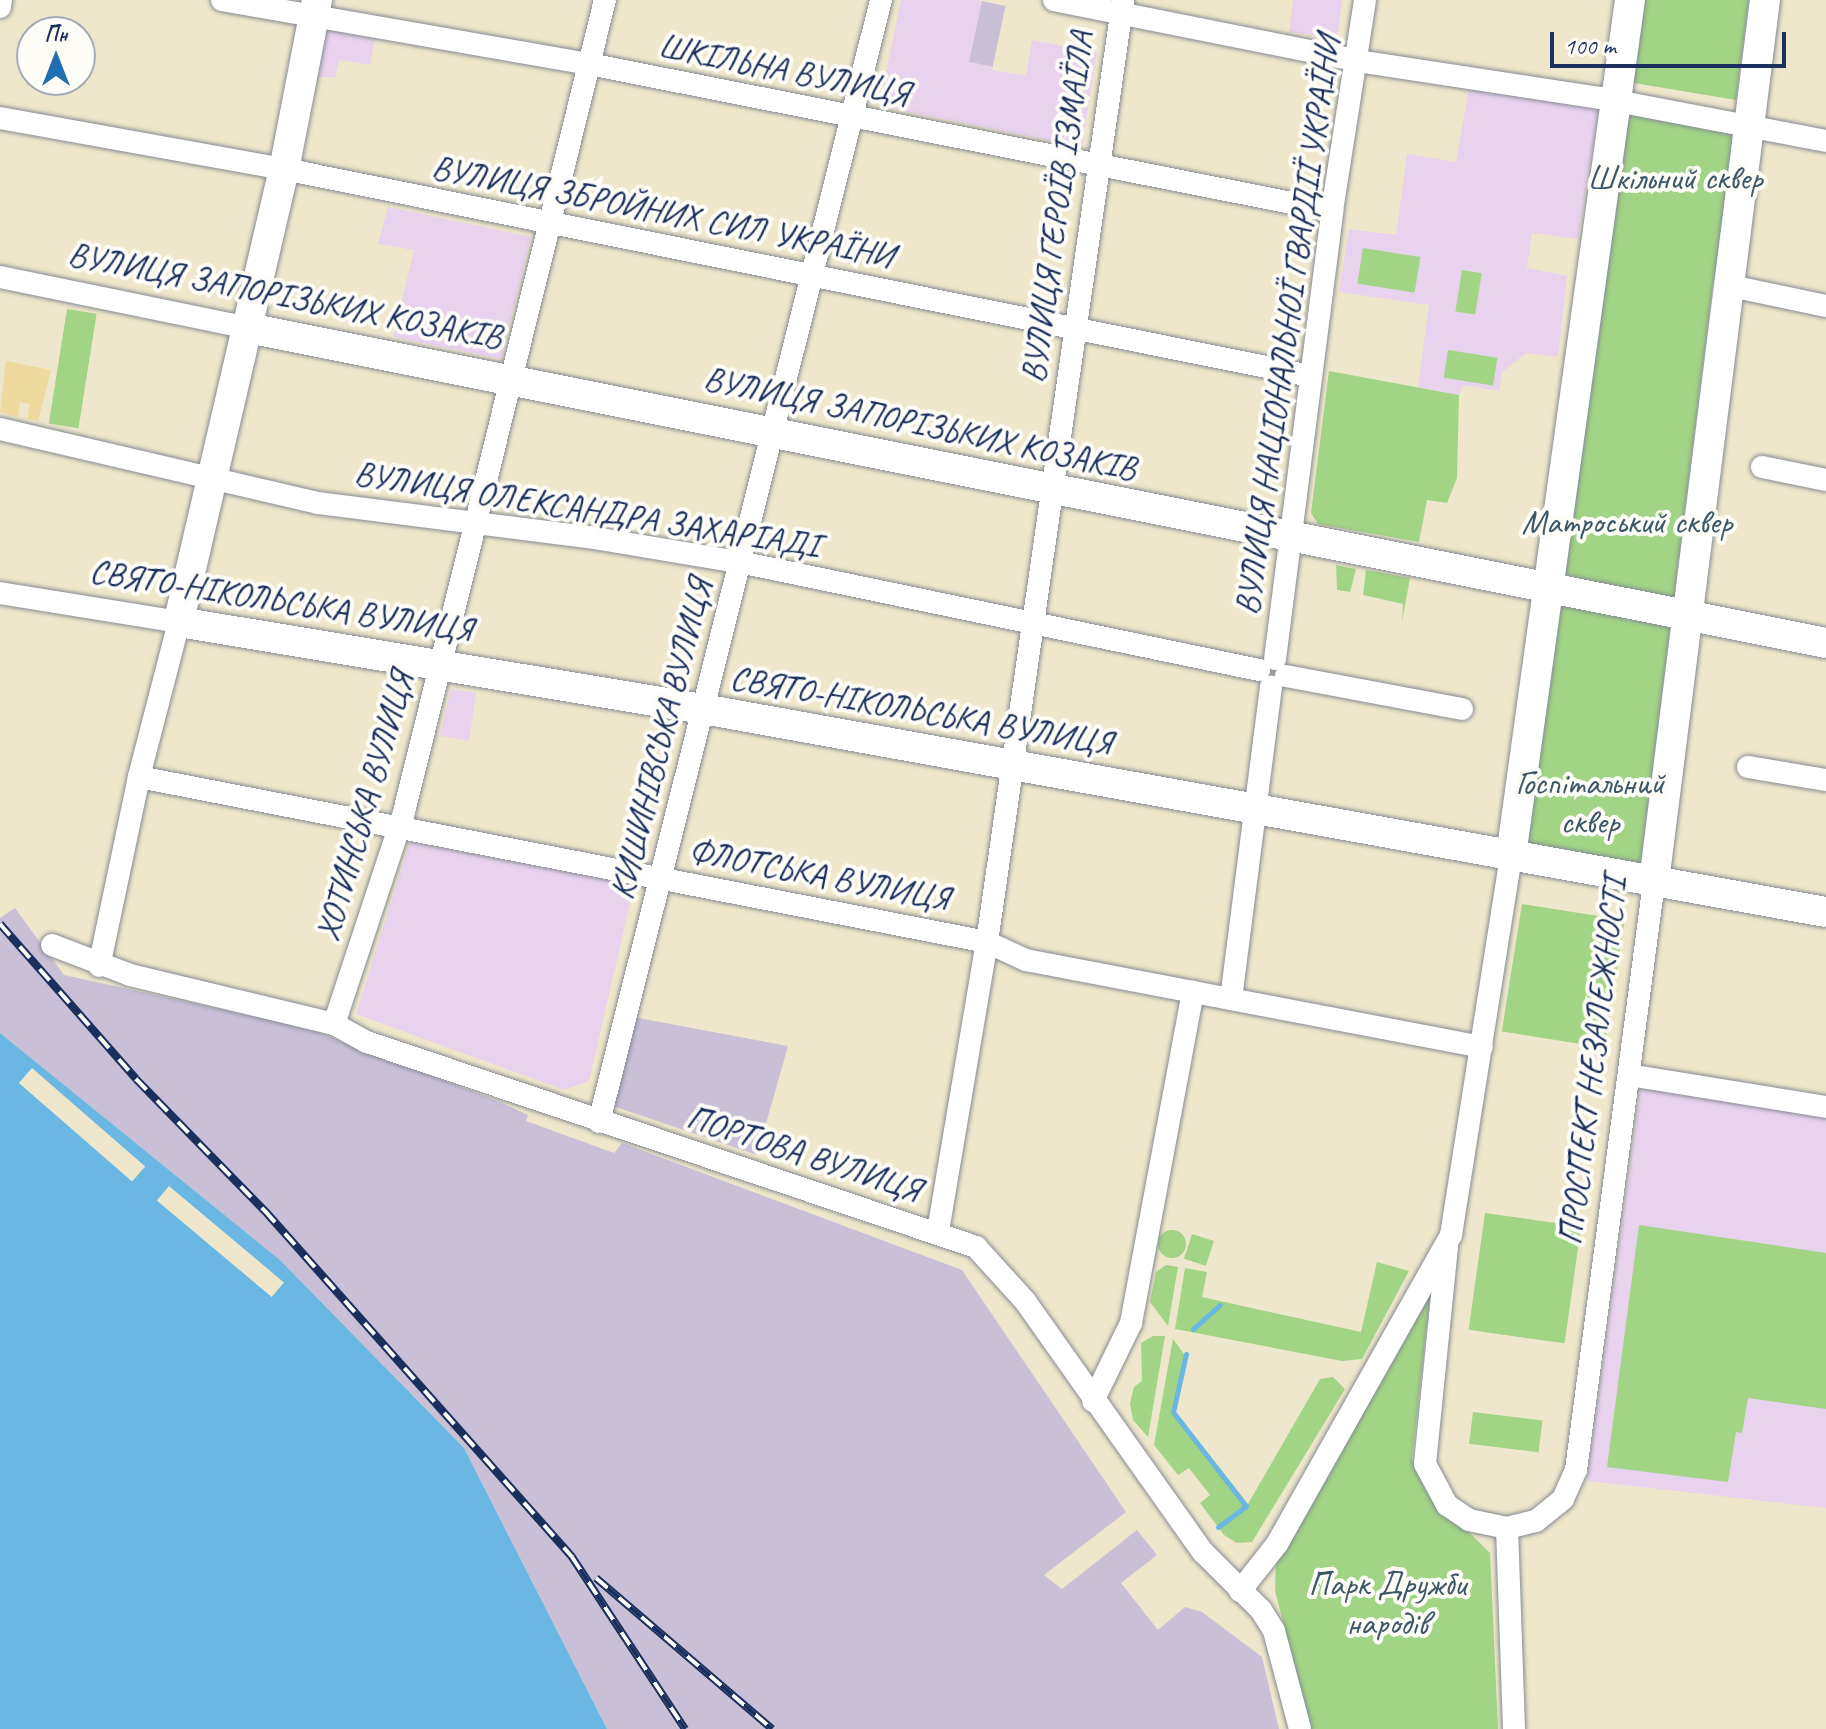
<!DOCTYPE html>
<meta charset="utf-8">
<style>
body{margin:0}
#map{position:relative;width:1826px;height:1729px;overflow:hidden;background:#efe7cb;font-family:Caveat,sans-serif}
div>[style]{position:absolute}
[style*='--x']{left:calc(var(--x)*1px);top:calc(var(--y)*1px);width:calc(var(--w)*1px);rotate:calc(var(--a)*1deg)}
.built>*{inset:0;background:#e8d2ee}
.industrial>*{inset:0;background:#c9bfd7;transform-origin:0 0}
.green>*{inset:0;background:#a1d484;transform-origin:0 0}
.round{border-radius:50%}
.sand>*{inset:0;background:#eeda9e}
.water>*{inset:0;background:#6ab7e3}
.pier>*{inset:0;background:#efe7cb;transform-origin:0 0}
.stream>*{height:5px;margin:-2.5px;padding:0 2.5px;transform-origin:2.5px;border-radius:2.5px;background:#6ab7e3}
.roads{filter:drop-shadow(0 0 2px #858b94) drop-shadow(0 0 2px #858b94)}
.minor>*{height:22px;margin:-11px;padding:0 11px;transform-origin:11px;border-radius:11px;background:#fff}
.major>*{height:30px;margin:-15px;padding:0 15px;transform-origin:15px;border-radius:15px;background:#fff}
.rail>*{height:8px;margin-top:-4px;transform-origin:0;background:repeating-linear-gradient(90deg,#fdfcf7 0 15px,#1b2f5e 0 30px);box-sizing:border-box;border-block:2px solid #1b2f5e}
span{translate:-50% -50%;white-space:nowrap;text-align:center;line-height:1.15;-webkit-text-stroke:8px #fdfcf7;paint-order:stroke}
.street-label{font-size:34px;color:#1b2f5e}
.park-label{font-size:34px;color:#3c5868}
.north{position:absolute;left:16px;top:16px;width:80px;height:80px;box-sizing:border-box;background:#fdfcf7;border:2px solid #a3aaba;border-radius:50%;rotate:0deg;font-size:22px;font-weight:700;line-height:32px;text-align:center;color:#1b2f5e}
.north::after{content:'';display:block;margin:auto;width:28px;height:36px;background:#1f6fb2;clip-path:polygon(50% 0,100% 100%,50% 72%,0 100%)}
.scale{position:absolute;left:1550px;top:32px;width:236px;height:36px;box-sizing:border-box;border:4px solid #1b2f5e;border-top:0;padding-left:10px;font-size:24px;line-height:28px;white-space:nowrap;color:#1b2f5e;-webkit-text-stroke:6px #fdfcf7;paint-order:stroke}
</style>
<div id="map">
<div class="built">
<div style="clip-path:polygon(901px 0,977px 0,1005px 6px,992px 70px,1026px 76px,1032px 40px,1097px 52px,1082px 147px,879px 106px)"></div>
<div style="clip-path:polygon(1293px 0,1342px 0,1337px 38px,1289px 32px)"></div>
<div style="clip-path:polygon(326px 30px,375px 39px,370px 65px,339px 60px,335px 77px,316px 77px)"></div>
<div style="clip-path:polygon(1469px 89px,1599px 109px,1578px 239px,1532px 233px,1527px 268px,1567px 276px,1558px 357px,1526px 353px,1502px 372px,1499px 391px,1464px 385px,1459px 395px,1418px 387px,1429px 305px,1339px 292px,1349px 229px,1396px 235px,1407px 154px,1456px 162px)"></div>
<div style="clip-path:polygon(388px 207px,531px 237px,501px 359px,393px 337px,414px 250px,378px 244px)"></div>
<div style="clip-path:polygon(451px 689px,476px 693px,469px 741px,440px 736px)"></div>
<div style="clip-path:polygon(410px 842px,634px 885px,589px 1081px,564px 1090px,356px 1014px)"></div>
<div style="clip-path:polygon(1645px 1087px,1826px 1114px,1826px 1508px,1587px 1481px,1640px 1092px)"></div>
</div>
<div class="industrial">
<div style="left:982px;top:1px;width:24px;height:62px;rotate:12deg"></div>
<div style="clip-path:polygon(15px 908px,64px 975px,307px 1028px,500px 1102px,528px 1115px,526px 1121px,614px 1153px,622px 1143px,962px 1270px,1126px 1512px,1044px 1575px,1062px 1589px,1137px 1530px,1157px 1555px,1121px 1583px,1158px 1630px,1185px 1607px,1202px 1612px,1262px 1657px,1279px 1729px,607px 1729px,464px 1448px,280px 1260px,0 1033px,0 918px)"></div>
<div style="clip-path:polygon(633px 1017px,788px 1046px,757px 1155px,613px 1106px)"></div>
</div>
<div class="green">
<div style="clip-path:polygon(1641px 0,1749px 0,1736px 100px,1634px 83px)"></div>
<div style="clip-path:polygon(1618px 101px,1751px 126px,1713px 283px,1674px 599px,1565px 575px)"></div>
<div style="left:1363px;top:248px;width:58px;height:36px;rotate:9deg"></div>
<div style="left:1462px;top:270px;width:20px;height:42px;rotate:9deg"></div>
<div style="left:67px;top:309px;width:30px;height:116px;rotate:9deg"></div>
<div style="left:1448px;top:350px;width:50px;height:28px;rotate:9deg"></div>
<div style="clip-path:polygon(1329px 371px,1459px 395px,1457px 478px,1447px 503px,1427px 500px,1419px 542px,1318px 524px,1311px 513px)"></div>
<div style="clip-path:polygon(1336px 565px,1356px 569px,1350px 592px,1337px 590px)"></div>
<div style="clip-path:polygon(1366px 570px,1410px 578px,1402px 622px,1403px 604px,1363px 595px)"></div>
<div style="clip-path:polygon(1561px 605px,1671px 623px,1640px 868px,1533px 852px,1525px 842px)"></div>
<div style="left:1522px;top:904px;width:104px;height:129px;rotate:9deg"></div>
<div style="left:1485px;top:1213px;width:97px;height:118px;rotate:8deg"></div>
<div style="clip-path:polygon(1639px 1225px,1826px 1253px,1826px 1409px,1748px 1398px,1742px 1433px,1736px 1432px,1728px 1482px,1607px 1467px)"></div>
<div class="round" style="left:1158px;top:1230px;width:28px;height:28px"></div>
<div style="left:1192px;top:1234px;width:23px;height:26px;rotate:18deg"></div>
<div style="clip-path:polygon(1377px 1262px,1409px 1271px,1362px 1359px,1342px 1361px,1175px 1329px,1185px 1268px,1207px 1272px,1202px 1297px,1361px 1332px)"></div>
<div style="clip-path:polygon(1166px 1265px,1178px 1267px,1168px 1326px,1150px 1302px,1156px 1272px)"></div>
<div style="clip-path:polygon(1430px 1296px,1412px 1459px,1425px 1489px,1490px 1553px,1498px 1729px,1311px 1729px,1275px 1591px,1276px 1560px)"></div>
<div style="clip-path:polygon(1153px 1336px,1165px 1336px,1148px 1437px,1133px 1420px,1130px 1403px,1134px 1387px,1142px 1381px,1141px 1343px)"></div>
<div style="clip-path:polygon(1173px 1339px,1187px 1358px,1175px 1411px,1248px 1504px,1320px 1379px,1333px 1377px,1345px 1389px,1252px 1542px,1237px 1543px,1224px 1535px,1200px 1503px,1210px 1495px,1189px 1468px,1178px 1475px,1154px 1445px)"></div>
<div style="left:1473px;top:1412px;width:70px;height:32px;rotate:7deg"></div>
</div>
<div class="sand">
<div style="clip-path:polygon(6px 361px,51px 370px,38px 421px,28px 419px,29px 404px,20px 402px,18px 417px,0 412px)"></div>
</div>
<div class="water">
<div style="clip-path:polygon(0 1033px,280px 1260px,464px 1448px,607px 1729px,0 1729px)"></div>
</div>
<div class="pier">
<div style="left:32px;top:1068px;width:150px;height:20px;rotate:41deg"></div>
<div style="left:169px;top:1186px;width:150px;height:19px;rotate:40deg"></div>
</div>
<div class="stream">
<div style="--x:1193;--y:1329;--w:36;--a:-42"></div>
<div style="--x:1186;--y:1354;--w:59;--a:102.6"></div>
<div style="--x:1173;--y:1412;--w:119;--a:52.2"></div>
<div style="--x:1246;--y:1506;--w:35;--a:143"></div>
</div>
<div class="roads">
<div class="minor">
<div style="--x:222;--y:0;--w:373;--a:9.9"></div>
<div style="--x:589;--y:64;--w:757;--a:11.19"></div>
<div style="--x:1054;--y:0;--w:310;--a:11.3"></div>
<div style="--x:1358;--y:61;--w:246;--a:8.7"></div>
<div style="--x:1601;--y:98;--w:229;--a:10.8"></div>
<div style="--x:0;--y:7;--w:7;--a:-82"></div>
<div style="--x:0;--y:118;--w:304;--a:10.2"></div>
<div style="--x:299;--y:172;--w:1032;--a:11.4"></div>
<div style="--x:0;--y:277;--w:253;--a:11.6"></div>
<div style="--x:1731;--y:286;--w:97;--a:11.9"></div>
<div style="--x:0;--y:429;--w:326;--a:13.1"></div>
<div style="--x:318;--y:503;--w:272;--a:7.2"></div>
<div style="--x:588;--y:537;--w:163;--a:9.5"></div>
<div style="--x:749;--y:564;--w:521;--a:11.74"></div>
<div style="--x:1762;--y:467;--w:65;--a:11.5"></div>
<div style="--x:0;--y:593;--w:181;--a:9.2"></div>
<div style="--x:179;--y:622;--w:160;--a:104.5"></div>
<div style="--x:139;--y:777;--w:193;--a:101.9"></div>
<div style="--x:1275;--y:659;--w:452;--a:-82.7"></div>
<div style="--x:1332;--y:211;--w:214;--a:-81.1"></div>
<div style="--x:1286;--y:676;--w:179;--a:10.6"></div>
<div style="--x:1748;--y:767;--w:79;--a:9.5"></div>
<div style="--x:139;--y:777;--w:864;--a:11.01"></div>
<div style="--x:987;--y:942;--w:43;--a:24.8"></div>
<div style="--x:1026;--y:960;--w:464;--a:10.8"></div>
<div style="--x:52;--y:945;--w:84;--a:21"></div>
<div style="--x:130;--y:975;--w:210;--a:13.5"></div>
<div style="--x:334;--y:1024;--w:38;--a:29"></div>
<div style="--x:367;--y:1042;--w:643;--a:18.6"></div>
<div style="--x:976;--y:1247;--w:73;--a:47.8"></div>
<div style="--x:1025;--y:1301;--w:308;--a:54.7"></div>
<div style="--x:1203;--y:1552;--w:82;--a:45"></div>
<div style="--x:1261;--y:1610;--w:25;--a:58"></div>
<div style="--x:1274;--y:1631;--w:101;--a:75.1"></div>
<div style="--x:1231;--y:999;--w:315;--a:-82.7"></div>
<div style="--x:334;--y:1024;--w:223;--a:-71.7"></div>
<div style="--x:404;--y:812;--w:837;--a:-76.1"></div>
<div style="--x:1629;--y:1075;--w:200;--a:9.2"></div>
<div style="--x:599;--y:1122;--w:1157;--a:-75.89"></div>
<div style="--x:938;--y:1231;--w:293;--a:-80.4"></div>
<div style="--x:987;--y:942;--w:952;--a:-81.78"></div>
<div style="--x:1447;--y:1247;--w:218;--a:95.8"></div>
<div style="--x:1425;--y:1464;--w:47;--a:61.8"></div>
<div style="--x:1447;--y:1505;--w:27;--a:34"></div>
<div style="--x:1469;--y:1520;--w:39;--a:12"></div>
<div style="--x:1507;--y:1528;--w:30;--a:-14"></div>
<div style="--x:1536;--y:1521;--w:35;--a:-39"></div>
<div style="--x:1563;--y:1499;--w:32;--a:-66"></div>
<div style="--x:1576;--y:1470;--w:593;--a:-82.44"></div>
<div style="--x:1093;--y:1401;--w:87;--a:-64"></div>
<div style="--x:1131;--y:1323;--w:337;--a:-79.4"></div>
<div style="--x:1507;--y:1528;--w:201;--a:88"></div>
<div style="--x:1240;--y:1591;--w:60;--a:-51.8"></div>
<div style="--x:1277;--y:1544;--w:355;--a:-60.6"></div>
<div style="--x:1451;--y:1235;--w:384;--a:-81"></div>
</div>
<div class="major">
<div style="--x:317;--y:0;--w:172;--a:101"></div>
<div style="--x:284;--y:169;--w:465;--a:103.1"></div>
<div style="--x:179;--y:622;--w:531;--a:9.43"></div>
<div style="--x:703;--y:709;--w:1141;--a:10.25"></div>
<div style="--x:248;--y:328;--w:1609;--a:11.29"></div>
<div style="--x:1511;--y:856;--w:864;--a:-82.09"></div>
<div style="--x:1654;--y:882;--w:889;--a:-82.83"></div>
</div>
</div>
<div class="rail">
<div style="--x:0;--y:924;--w:206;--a:48.7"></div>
<div style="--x:136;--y:1079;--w:185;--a:45.7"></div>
<div style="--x:265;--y:1211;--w:463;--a:48.4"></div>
<div style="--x:572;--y:1557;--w:206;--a:56.7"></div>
<div style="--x:596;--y:1578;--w:232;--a:40.6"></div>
</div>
<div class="street-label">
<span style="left:784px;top:69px;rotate:11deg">ШКІЛЬНА ВУЛИЦЯ</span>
<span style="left:1057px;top:207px;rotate:-82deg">ВУЛИЦЯ ГЕРОЇВ ІЗМАЇЛА</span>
<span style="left:663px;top:211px;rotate:11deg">ВУЛИЦЯ ЗБРОЙНИХ СИЛ УКРАЇНИ</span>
<span style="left:285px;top:295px;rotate:11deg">ВУЛИЦЯ ЗАПОРІЗЬКИХ КОЗАКІВ</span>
<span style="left:1287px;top:325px;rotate:-82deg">ВУЛИЦЯ НАЦІОНАЛЬНОЇ ГВАРДІЇ УКРАЇНИ</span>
<span style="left:920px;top:423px;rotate:12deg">ВУЛИЦЯ ЗАПОРІЗЬКИХ КОЗАКІВ</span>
<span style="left:587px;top:509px;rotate:9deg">ВУЛИЦЯ ОЛЕКСАНДРА ЗАХАРІАДІ</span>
<span style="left:281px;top:600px;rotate:9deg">СВЯТО-НІКОЛЬСЬКА ВУЛИЦЯ</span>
<span style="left:921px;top:710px;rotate:10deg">СВЯТО-НІКОЛЬСЬКА ВУЛИЦЯ</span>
<span style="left:660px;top:739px;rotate:-76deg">КИШИНІВСЬКА ВУЛИЦЯ</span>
<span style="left:364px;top:806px;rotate:-74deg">ХОТИНСЬКА ВУЛИЦЯ</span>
<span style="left:819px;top:874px;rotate:11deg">ФЛОТСЬКА ВУЛИЦЯ</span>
<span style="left:1592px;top:1061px;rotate:-83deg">ПРОСПЕКТ НЕЗАЛЕЖНОСТІ</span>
<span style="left:804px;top:1153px;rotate:18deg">ПОРТОВА ВУЛИЦЯ</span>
</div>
<div class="park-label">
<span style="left:1675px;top:178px">Шкільний сквер</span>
<span style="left:1627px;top:522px">Матроський сквер</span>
<span style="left:1590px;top:802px">Госпітальний<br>сквер</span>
<span style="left:1387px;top:1603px">Парк Дружби<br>народів</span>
</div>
<div class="north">Пн</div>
<div class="scale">100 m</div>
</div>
